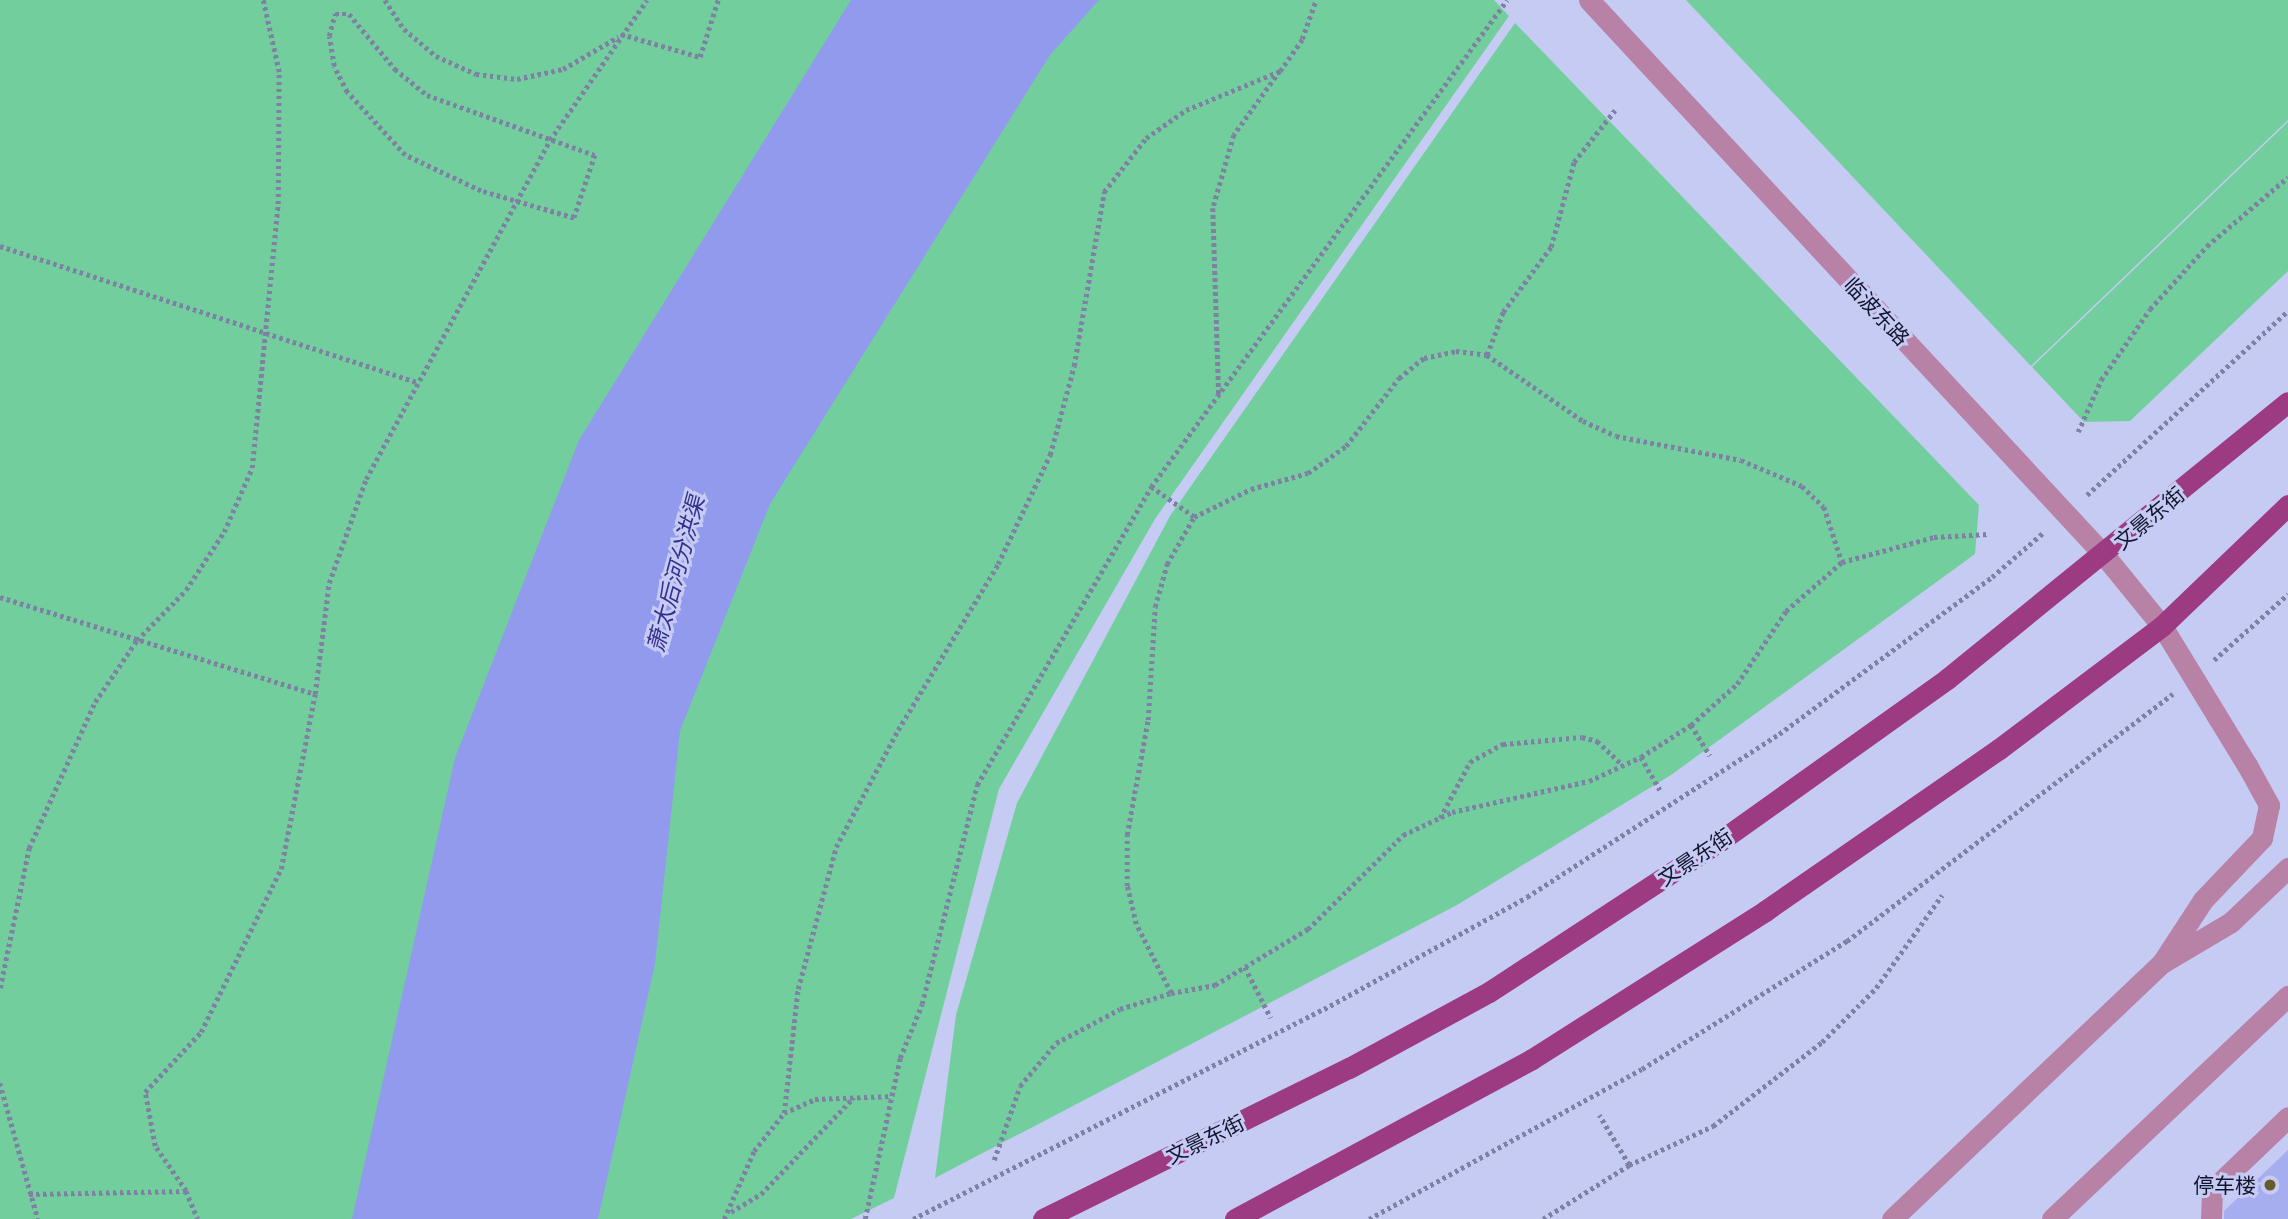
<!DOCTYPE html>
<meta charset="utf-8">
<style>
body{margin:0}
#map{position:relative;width:2288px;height:1219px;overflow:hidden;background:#c6cbf4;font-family:"PT Serif","Noto Sans SC",serif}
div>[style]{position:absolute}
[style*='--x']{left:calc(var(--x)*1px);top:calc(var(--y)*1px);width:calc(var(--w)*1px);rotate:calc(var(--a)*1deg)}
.green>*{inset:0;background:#73ce9e}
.water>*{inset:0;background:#929aed}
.building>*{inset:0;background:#a7aef0}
.path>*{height:4.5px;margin-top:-2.25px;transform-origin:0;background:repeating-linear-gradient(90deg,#7e81a4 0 3.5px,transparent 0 7px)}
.minor>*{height:21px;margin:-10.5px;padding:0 10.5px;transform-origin:10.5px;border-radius:10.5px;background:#b782a6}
.major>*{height:21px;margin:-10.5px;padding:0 10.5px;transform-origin:10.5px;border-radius:10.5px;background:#9c3b82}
.dots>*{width:19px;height:19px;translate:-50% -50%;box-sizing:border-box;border:4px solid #c6cbf4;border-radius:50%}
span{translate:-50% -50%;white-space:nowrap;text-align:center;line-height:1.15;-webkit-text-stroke:6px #c6cbf4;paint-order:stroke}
.street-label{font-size:21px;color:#13152d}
.poi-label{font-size:21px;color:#13152d}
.right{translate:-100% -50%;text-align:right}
.water-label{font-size:23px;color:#352f8e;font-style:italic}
</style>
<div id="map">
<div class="green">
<div style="clip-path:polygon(0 0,1494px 0,1509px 16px,1155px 519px,999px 789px,894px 1198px,851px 1219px,0 1219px)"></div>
<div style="clip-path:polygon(1686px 0,2288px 0,2288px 120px,2031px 366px)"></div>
<div style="clip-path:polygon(1515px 23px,1979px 505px,1975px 554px,1671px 775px,1457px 905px,935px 1178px,956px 1015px,1017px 803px,1170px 516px)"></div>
<div style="clip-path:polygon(2288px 122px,2288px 271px,2130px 421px,2084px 422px,2032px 367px)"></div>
</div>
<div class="water">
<div style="clip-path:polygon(851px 0,1099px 0,1050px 55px,770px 504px,680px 731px,655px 964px,598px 1219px,352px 1219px,455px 758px,579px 440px)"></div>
</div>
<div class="building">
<div style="clip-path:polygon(2288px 1150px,2288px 1219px,2224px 1219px,2224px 1211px)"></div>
</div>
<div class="path">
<div style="--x:385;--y:0;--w:35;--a:57"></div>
<div style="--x:404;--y:29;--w:42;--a:40.2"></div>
<div style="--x:436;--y:56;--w:44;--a:24.2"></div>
<div style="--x:476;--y:74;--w:41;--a:7"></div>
<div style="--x:517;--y:79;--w:47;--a:-12.3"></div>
<div style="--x:563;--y:69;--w:64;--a:-30.2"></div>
<div style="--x:335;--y:14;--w:14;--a:0"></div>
<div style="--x:349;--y:14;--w:72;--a:50.1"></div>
<div style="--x:395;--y:69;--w:41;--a:39.1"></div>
<div style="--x:427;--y:95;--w:178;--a:19.7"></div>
<div style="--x:595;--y:155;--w:66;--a:108.4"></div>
<div style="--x:574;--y:218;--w:97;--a:-163.8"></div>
<div style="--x:481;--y:191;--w:84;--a:-154.7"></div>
<div style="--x:405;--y:155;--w:86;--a:-132.6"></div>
<div style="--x:347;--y:92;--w:29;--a:-117"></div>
<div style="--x:334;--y:66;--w:30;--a:-99"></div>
<div style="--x:329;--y:36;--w:23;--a:-75"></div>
<div style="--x:621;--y:34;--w:82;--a:16.2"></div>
<div style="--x:700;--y:57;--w:60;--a:-72.5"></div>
<div style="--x:1280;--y:71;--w:39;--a:-55"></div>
<div style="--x:1302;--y:39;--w:41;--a:-70.3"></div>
<div style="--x:0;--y:246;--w:441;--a:18.1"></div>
<div style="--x:1487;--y:355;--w:46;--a:-69.6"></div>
<div style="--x:1503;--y:312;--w:81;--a:-53.6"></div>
<div style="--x:1551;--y:247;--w:88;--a:-74.9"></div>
<div style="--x:1574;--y:162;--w:66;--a:-51.7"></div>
<div style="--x:2078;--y:432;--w:57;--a:-66.1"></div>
<div style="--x:2101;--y:380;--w:86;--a:-55.4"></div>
<div style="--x:2150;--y:309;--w:85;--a:-47.9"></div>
<div style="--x:2207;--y:246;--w:106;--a:-40.4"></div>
<div style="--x:2087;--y:495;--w:273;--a:-42.5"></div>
<div style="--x:1194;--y:517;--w:64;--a:-26.2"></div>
<div style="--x:1251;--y:489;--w:59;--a:-15.7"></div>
<div style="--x:1308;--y:473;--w:47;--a:-35.4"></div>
<div style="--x:1346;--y:446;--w:86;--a:-52.1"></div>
<div style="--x:1399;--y:378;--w:32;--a:-39"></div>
<div style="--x:1424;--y:358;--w:33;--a:-12"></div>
<div style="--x:1456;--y:351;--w:31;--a:7"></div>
<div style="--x:1487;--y:355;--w:116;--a:34.5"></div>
<div style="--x:1583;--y:421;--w:36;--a:24"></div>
<div style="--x:1616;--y:436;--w:127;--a:10.9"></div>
<div style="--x:1741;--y:460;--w:66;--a:23.1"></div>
<div style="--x:1802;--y:486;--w:30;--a:44"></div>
<div style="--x:1824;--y:507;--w:58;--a:71.9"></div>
<div style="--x:0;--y:597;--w:330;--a:17.1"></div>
<div style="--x:2214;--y:660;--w:99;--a:-41.7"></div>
<div style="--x:1691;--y:725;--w:62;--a:-41.7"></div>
<div style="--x:1737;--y:684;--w:88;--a:-56.1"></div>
<div style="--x:1786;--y:611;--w:74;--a:-41.2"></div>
<div style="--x:1842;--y:562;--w:95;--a:-15.2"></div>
<div style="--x:1934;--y:537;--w:54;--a:-3.2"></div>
<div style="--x:1641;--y:757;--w:59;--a:-32.6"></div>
<div style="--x:1691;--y:725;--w:36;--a:58"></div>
<div style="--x:1440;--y:818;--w:64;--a:-61.8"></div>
<div style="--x:1470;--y:762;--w:38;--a:-29"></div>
<div style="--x:1503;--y:744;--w:79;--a:-5.1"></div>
<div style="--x:1582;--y:737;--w:16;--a:15"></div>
<div style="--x:1597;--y:741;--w:35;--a:43"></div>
<div style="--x:1245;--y:967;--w:57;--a:63"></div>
<div style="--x:0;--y:988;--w:143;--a:-78.3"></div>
<div style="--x:29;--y:848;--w:160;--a:-65.7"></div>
<div style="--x:95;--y:702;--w:75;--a:-55.9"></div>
<div style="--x:137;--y:640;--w:70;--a:-45.6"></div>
<div style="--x:186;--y:590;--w:69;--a:-56.8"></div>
<div style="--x:224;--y:532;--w:70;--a:-66.4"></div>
<div style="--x:252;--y:468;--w:265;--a:-84.4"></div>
<div style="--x:278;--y:204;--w:132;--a:-89.6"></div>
<div style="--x:279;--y:72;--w:74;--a:-102.5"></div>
<div style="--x:1171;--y:993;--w:45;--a:-10.3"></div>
<div style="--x:1215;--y:985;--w:109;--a:-31.1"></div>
<div style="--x:1308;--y:929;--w:134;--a:-44.7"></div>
<div style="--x:1403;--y:835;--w:54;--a:-25.1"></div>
<div style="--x:1452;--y:812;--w:140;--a:-12.8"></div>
<div style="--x:1589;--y:781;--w:57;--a:-24.8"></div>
<div style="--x:1641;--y:757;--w:38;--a:60"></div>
<div style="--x:0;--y:1083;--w:141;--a:74.4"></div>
<div style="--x:784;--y:1113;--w:125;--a:-83.6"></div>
<div style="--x:798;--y:989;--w:147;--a:-75"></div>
<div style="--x:836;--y:847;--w:132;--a:-62.1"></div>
<div style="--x:898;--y:730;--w:194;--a:-58.9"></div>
<div style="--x:998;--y:564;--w:121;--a:-64.5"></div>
<div style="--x:1050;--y:455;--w:92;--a:-74.9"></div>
<div style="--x:1074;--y:366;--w:177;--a:-80.2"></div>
<div style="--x:1104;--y:192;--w:68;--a:-52.1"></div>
<div style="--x:1146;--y:138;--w:49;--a:-35"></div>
<div style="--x:1186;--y:110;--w:102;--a:-22.5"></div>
<div style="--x:1280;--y:71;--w:79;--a:125.7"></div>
<div style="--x:1234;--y:135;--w:76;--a:106"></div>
<div style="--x:1213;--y:208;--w:188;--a:88.2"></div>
<div style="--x:994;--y:1160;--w:78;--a:-70.6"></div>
<div style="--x:1020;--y:1086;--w:56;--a:-50.1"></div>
<div style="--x:1056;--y:1043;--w:72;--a:-28"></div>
<div style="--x:1120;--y:1009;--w:53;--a:-17.4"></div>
<div style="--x:1171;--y:993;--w:77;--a:-116.9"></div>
<div style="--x:1136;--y:924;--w:39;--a:-103"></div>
<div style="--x:1127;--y:886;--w:51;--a:-90"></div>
<div style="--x:1127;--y:835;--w:117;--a:-79.7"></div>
<div style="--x:1148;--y:720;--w:113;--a:-86.5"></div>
<div style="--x:1155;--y:607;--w:45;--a:-74.4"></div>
<div style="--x:1167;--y:564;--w:54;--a:-60.1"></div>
<div style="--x:1194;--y:517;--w:52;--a:-145.1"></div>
<div style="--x:1629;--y:1165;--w:93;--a:-24.9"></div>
<div style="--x:1713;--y:1126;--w:138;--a:-37.6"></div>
<div style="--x:1822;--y:1042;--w:76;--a:-45"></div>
<div style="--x:1876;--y:988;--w:114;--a:-54.6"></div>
<div style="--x:186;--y:1191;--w:30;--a:67"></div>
<div style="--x:29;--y:1194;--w:157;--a:-1.1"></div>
<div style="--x:186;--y:1191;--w:55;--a:-124.6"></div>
<div style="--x:155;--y:1146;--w:55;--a:-100.5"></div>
<div style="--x:145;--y:1092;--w:82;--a:-47"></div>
<div style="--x:201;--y:1032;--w:182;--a:-63.9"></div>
<div style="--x:281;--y:869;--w:178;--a:-79"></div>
<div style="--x:315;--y:694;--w:112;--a:-82.8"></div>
<div style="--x:329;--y:583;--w:110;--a:-70.4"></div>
<div style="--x:366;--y:479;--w:386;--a:-61.5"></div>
<div style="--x:550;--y:140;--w:170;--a:-55.3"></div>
<div style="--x:731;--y:1212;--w:35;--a:-31"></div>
<div style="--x:761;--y:1194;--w:134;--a:-46.2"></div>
<div style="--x:724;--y:1219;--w:74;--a:-66.2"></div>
<div style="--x:754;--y:1151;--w:48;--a:-51.7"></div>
<div style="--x:784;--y:1113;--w:34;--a:-24"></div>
<div style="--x:815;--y:1099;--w:77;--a:-2.2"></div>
<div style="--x:865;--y:1219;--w:165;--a:-77.7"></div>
<div style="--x:900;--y:1058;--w:58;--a:-67.8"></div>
<div style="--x:922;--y:1004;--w:226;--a:-75.9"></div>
<div style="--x:977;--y:785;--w:345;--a:-59.7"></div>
<div style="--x:1151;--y:487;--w:603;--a:-53.83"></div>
<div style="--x:913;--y:1219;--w:462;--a:-27.1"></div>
<div style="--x:1324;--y:1009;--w:232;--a:-28.9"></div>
<div style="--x:1527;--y:897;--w:300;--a:-32.9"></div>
<div style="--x:1779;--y:734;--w:265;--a:-36.4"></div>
<div style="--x:1992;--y:577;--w:69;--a:-40.9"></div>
<div style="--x:1369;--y:1219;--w:311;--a:-28.8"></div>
<div style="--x:1642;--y:1069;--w:242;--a:-32"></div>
<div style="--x:1847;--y:941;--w:409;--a:-37.2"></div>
<div style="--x:1543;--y:1219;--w:102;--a:-32.1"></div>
<div style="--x:1629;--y:1165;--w:58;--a:-121"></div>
</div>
<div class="minor">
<div style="--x:1589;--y:0;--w:757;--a:47.14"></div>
<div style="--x:2104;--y:555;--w:92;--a:50.8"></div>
<div style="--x:2162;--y:626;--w:163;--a:58.6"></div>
<div style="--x:2247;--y:765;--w:46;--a:61.2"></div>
<div style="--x:2269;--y:805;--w:34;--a:102"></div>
<div style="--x:2262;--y:838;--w:86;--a:133.6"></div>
<div style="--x:2203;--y:900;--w:75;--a:123.1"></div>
<div style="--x:1892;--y:1219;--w:372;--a:-43.5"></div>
<div style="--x:2162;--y:963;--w:80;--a:-30.7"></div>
<div style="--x:2231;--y:922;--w:79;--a:-43.5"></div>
<div style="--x:2052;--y:1219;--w:325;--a:-43.4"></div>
<div style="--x:2211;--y:1219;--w:29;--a:-88"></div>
<div style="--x:2212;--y:1190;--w:105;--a:-43.8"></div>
</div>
<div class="major">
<div style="--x:1043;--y:1219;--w:341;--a:-26.3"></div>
<div style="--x:1349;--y:1068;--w:159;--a:-28.5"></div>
<div style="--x:1489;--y:992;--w:276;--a:-33.2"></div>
<div style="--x:1720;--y:841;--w:279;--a:-35.5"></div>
<div style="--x:1947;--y:679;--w:439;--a:-39.1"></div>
<div style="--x:1235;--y:1219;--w:337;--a:-28.3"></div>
<div style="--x:1532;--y:1059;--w:276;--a:-32.4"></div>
<div style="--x:1765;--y:911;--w:285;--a:-34.7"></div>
<div style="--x:1999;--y:749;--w:204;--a:-37"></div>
<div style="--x:2162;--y:626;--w:175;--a:-43.8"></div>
</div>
<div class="dots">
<div style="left:2270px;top:1185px;background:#665c29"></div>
</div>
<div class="street-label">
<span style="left:1877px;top:311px;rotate:47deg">临波东路</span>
<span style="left:2149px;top:518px;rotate:-40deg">文景东街</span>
<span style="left:1695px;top:857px;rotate:-34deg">文景东街</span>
<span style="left:1205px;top:1139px;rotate:-26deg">文景东街</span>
</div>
<div class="poi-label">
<span class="right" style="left:2256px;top:1185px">停车楼</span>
</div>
<div class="water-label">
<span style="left:676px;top:574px;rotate:-75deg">萧太后河分洪渠</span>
</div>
</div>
